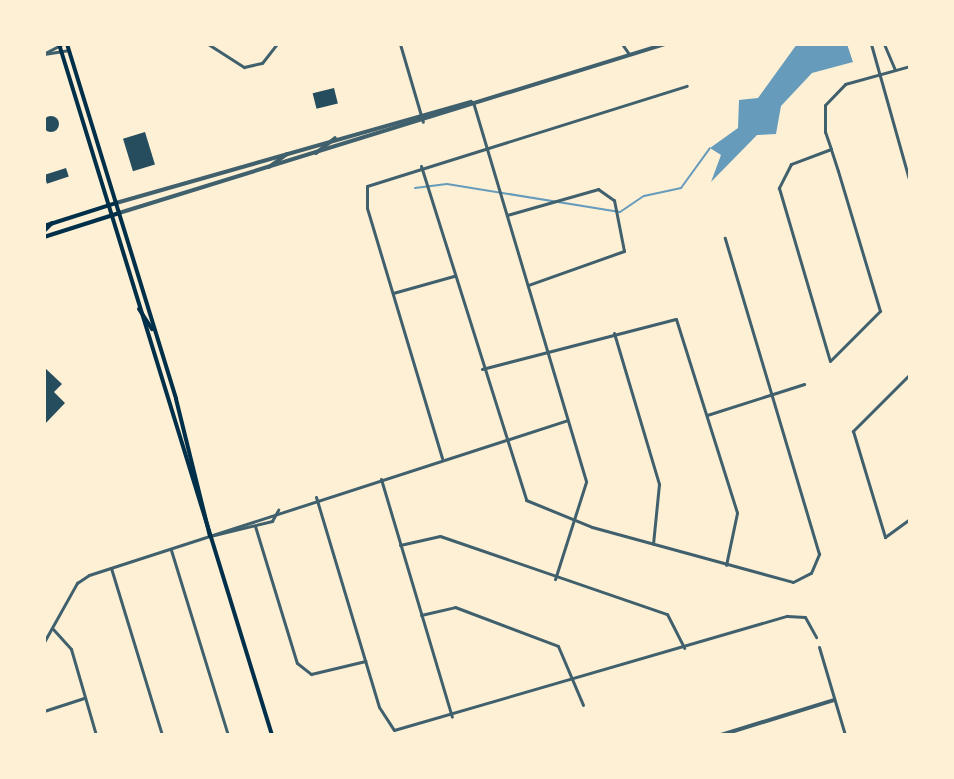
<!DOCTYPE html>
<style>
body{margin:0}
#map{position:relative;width:954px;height:779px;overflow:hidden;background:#fdf0d5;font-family:"Alegreya Sans",sans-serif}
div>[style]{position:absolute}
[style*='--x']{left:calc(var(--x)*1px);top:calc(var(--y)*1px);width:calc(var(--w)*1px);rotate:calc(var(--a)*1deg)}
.water>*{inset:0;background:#669bbc}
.stream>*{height:2px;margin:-1px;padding:0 1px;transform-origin:1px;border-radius:1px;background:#669bbc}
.building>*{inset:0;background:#264d5e;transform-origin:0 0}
.round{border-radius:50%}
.minor>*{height:3px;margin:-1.5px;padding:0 1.5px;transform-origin:1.5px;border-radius:1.5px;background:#3f606c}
.tertiary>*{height:4px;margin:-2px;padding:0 2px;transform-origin:2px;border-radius:2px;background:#3f606c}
.secondary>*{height:4px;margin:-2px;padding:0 2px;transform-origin:2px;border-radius:2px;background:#003049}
span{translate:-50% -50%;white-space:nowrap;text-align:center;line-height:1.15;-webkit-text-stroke:7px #fdf0d5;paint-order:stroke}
.frame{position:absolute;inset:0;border:46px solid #fdf0d5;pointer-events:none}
</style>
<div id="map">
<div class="water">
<div style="clip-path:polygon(797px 44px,847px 44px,853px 62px,812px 73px,781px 106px,776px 134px,757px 135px,711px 182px,721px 155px,710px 148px,738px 128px,739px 100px,758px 98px)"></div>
</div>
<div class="stream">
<div style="--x:415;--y:188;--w:32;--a:-7"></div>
<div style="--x:447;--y:184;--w:175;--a:9.2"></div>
<div style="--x:620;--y:212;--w:29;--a:-34"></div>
<div style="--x:644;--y:196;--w:38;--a:-12"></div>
<div style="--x:681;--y:188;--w:49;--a:-54.1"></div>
</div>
<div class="building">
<div style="left:334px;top:88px;width:16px;height:22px;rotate:76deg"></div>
<div class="round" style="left:43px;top:116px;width:16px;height:16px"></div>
<div style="left:145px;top:132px;width:34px;height:23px;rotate:73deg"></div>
<div style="left:66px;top:168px;width:9px;height:23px;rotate:72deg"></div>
<div style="clip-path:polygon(44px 367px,62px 384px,54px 392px,65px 403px,44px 425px)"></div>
</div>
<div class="minor">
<div style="--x:208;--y:44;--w:43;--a:32.6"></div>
<div style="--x:244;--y:67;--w:18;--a:-13"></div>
<div style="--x:262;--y:63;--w:24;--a:-52"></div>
<div style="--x:400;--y:44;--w:81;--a:73.6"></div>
<div style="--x:622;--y:44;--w:12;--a:55"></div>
<div style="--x:871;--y:44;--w:144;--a:74.3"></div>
<div style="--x:884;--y:44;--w:28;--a:67"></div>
<div style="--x:45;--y:53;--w:20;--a:-27"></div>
<div style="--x:44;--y:54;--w:24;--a:-9"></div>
<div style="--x:473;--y:102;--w:396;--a:73.4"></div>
<div style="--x:586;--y:482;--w:102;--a:107.7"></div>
<div style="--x:831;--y:149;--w:43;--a:159.4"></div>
<div style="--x:791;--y:164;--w:27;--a:117"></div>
<div style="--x:779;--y:188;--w:180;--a:73.6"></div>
<div style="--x:830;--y:361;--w:71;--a:-45"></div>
<div style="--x:880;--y:311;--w:146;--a:-106.7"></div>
<div style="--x:838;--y:171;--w:23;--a:-108"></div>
<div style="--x:831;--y:149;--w:18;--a:-109"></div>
<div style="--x:825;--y:132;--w:27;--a:-90"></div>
<div style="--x:825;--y:105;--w:29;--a:-46"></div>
<div style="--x:845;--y:84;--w:67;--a:-15.5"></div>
<div style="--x:421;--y:166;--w:350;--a:72.5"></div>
<div style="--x:526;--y:500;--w:71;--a:22.2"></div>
<div style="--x:592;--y:527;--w:208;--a:15.3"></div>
<div style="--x:793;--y:582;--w:20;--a:-27"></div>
<div style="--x:811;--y:573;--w:21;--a:-67"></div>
<div style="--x:819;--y:554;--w:330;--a:-106.6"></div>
<div style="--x:507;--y:215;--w:95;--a:-15.9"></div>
<div style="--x:598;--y:189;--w:19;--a:35"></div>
<div style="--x:614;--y:200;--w:52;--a:78.9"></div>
<div style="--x:624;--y:251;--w:102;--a:160.5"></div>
<div style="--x:393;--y:293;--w:63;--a:-15.6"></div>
<div style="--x:614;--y:333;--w:158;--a:73.4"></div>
<div style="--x:659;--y:484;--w:60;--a:95.7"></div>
<div style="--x:482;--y:369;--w:200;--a:-14.5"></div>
<div style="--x:676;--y:319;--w:203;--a:72.5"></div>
<div style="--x:737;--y:513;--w:53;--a:101.9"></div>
<div style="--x:910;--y:374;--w:81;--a:135"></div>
<div style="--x:853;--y:431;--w:111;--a:73.2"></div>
<div style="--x:885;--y:537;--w:31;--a:-36"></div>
<div style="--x:707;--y:415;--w:102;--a:-17.7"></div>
<div style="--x:442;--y:458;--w:261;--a:-106.7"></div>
<div style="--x:367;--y:208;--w:22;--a:-90"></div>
<div style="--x:367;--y:186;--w:335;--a:-17.4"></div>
<div style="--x:381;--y:479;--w:248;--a:73.4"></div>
<div style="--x:316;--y:497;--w:219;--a:73.3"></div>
<div style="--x:379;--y:707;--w:27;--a:57"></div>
<div style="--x:394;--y:730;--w:409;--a:-16.2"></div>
<div style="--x:787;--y:616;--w:18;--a:3"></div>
<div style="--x:805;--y:617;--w:23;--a:61"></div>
<div style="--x:255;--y:526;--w:143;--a:73"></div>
<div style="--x:297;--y:663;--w:18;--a:38"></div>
<div style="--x:311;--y:674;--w:56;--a:-13.5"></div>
<div style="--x:210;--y:536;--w:64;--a:-13.6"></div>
<div style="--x:272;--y:521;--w:13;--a:-61"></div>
<div style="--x:400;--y:545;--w:41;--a:-12.7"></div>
<div style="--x:440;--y:536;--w:240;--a:19"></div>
<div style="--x:667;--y:614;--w:38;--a:63"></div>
<div style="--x:171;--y:550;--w:194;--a:72.9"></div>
<div style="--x:111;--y:568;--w:175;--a:73"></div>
<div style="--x:421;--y:615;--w:35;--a:-13"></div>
<div style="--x:455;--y:607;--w:110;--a:20.7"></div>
<div style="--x:558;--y:646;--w:64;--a:67"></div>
<div style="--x:53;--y:629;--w:27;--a:48"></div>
<div style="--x:71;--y:649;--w:90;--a:73.8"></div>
<div style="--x:44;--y:642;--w:68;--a:-60.8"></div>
<div style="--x:77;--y:583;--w:14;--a:-34"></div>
<div style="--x:89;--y:575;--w:503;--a:-17.93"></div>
<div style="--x:819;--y:647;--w:92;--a:73.5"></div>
<div style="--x:44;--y:711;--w:42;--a:-18"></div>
</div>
<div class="tertiary">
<div style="--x:316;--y:153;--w:24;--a:-38"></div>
<div style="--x:269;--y:167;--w:22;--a:-36"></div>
<div style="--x:116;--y:203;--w:369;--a:-15.9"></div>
<div style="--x:119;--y:213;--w:572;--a:-17.2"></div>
<div style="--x:721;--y:735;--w:118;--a:-17.2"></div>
</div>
<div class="secondary">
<div style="--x:59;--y:44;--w:723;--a:72.87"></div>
<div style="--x:67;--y:44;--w:371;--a:72.9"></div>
<div style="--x:176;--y:399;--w:141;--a:76.1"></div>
<div style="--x:44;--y:226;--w:76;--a:-17.7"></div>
<div style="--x:44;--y:231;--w:11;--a:-45"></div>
<div style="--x:44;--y:237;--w:79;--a:-17.7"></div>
<div style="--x:139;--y:309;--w:24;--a:57"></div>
</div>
<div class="frame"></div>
</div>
